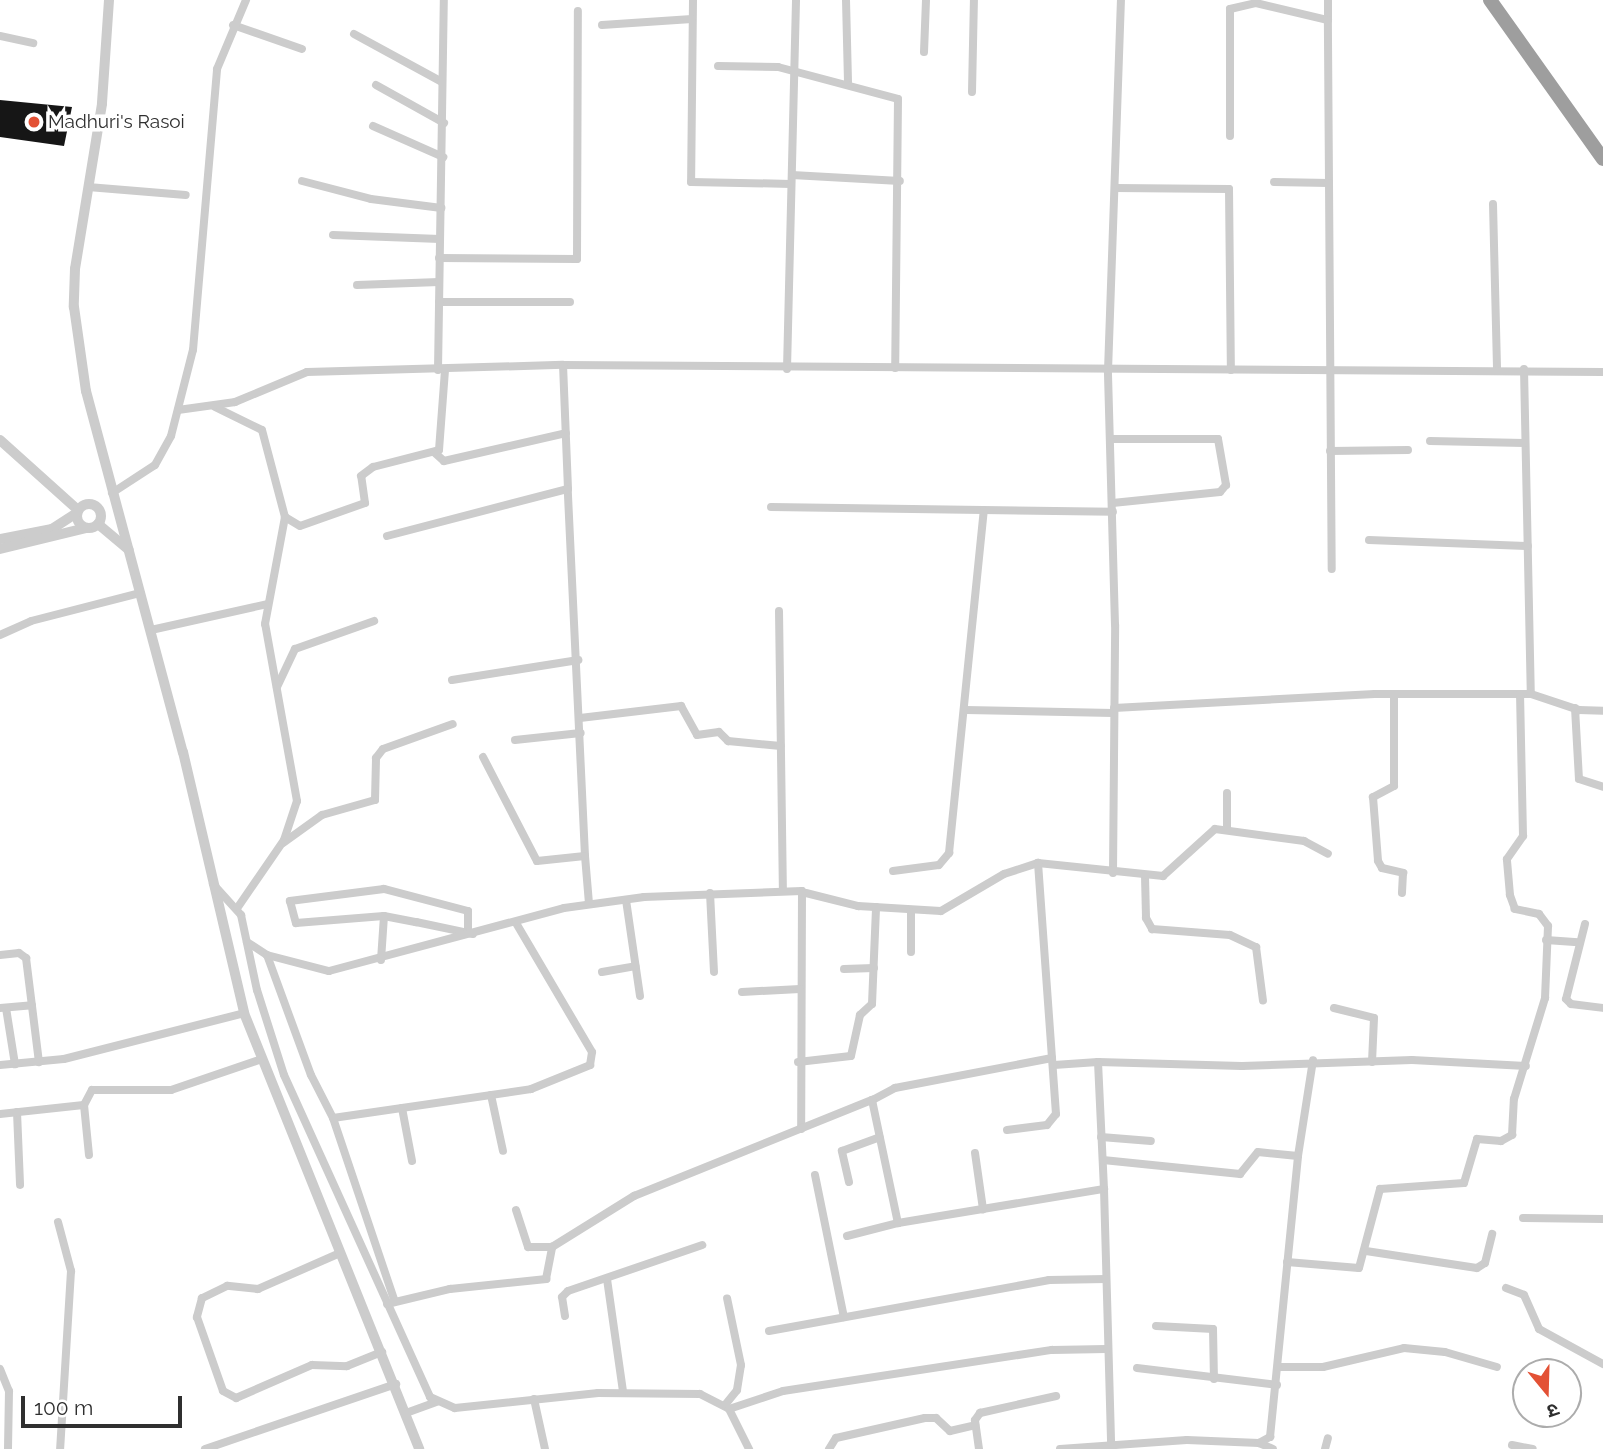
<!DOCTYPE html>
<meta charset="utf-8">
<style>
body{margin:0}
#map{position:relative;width:1603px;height:1449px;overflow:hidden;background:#fff;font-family:Raleway,"Noto Sans Devanagari",sans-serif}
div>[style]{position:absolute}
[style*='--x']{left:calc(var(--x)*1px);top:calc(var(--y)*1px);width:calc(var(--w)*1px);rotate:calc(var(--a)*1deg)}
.building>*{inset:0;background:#161616}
.minor>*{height:8px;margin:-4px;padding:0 4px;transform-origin:4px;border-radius:4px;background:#ccc}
.tertiary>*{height:10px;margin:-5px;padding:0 5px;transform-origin:5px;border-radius:5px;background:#ccc}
.tertiary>.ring{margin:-5px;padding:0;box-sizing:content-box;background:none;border:10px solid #ccc;border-radius:50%}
.trunk>*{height:14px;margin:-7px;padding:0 7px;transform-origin:7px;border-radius:7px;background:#9e9e9e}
.dots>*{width:19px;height:19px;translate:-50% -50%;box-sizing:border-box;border:4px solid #fff;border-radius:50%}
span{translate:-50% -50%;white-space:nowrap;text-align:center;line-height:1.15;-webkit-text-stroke:7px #fff;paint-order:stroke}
.poi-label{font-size:19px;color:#2f2f2f}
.left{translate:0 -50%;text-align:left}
.north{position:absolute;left:1512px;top:1358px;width:70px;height:70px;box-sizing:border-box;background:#fff;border:2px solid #acacac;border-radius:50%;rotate:161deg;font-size:19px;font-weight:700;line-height:28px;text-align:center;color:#2f2f2f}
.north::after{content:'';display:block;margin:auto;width:24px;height:32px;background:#e35135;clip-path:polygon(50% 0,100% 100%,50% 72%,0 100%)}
.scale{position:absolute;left:21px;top:1396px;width:161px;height:32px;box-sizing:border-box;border:4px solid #2f2f2f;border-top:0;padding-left:9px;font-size:21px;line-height:24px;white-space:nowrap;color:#2f2f2f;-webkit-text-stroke:5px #fff;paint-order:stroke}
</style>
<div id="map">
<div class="building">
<div style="clip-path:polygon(0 100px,72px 107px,64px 146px,0 137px)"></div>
</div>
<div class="minor">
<div style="--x:693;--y:0;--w:182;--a:90.6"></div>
<div style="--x:691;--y:182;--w:100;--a:1.1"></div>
<div style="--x:846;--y:0;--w:82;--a:88.6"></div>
<div style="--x:233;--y:25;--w:73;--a:19.2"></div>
<div style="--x:602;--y:25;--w:90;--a:-3.8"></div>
<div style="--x:354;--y:34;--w:100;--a:28.6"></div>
<div style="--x:0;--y:36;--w:34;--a:12"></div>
<div style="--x:924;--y:52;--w:52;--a:-87.8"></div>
<div style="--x:718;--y:66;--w:60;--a:1"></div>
<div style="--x:778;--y:67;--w:124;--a:14.9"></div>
<div style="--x:898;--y:99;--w:269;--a:90.6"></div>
<div style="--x:376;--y:85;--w:78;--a:29.2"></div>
<div style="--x:972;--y:92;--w:92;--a:-88.8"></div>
<div style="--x:373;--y:126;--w:77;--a:23.9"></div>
<div style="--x:1230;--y:136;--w:127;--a:-90"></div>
<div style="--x:1230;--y:9;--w:27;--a:-13"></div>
<div style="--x:1256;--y:3;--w:74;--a:13.3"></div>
<div style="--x:1328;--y:20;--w:20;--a:-90"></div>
<div style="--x:792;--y:175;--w:108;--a:3.2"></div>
<div style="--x:302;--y:181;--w:71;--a:14.6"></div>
<div style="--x:371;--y:199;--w:71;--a:7.3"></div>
<div style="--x:1274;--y:182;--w:55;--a:1"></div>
<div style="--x:1329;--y:183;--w:163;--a:-90.4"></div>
<div style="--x:1329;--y:183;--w:386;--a:89.6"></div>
<div style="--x:88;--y:187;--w:98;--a:4.7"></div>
<div style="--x:1115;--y:188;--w:114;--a:0.5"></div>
<div style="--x:1229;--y:189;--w:181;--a:89.4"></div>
<div style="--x:1493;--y:204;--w:165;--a:88.6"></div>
<div style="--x:333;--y:235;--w:107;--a:2.1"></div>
<div style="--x:439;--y:258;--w:138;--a:0.4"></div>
<div style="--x:577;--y:259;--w:248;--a:-89.8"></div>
<div style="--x:357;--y:285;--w:82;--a:-2.1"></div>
<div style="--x:439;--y:302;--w:131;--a:0"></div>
<div style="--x:787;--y:369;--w:369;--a:-88.6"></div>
<div style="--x:1524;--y:369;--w:325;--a:88.8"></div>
<div style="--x:438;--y:370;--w:370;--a:-89.1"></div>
<div style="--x:215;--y:407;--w:52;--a:26.1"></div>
<div style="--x:262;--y:430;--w:90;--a:75.2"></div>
<div style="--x:285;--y:517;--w:17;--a:31"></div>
<div style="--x:300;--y:526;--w:69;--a:-19.5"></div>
<div style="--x:365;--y:503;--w:27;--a:-98"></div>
<div style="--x:361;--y:476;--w:15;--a:-37"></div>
<div style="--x:373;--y:467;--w:68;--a:-14.4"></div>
<div style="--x:439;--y:450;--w:80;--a:-85.7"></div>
<div style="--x:178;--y:410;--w:58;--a:-8"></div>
<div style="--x:235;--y:402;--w:78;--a:-22.6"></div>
<div style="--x:307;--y:372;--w:256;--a:-1.6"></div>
<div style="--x:563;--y:365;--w:1040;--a:0.39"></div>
<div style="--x:1110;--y:439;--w:108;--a:0"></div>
<div style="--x:1218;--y:439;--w:47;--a:80.1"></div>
<div style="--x:1226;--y:485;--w:9;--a:131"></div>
<div style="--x:1220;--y:492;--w:108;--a:174.1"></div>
<div style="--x:1430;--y:441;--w:94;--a:1.2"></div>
<div style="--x:1330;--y:451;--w:78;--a:-0.7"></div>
<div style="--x:435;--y:453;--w:12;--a:42"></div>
<div style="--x:444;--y:461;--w:125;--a:-12.9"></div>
<div style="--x:112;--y:493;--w:51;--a:-33.1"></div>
<div style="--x:155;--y:465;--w:33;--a:-61"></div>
<div style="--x:171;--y:436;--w:89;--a:-75.7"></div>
<div style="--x:193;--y:350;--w:282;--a:-85.1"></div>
<div style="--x:217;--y:69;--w:75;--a:-67.2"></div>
<div style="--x:771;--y:507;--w:342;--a:0.8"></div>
<div style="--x:387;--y:536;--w:187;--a:-14.6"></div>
<div style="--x:568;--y:489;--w:124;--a:-92.3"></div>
<div style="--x:1369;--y:540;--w:159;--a:2.2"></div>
<div style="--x:779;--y:611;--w:278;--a:89.2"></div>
<div style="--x:151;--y:630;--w:119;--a:-12.6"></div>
<div style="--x:0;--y:635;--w:34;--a:-24"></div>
<div style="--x:31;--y:621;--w:113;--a:-14.4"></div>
<div style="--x:452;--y:680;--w:128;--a:-9"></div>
<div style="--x:277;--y:687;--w:42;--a:-64.7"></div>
<div style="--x:295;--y:649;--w:84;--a:-19.5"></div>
<div style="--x:1394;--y:694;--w:92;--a:90"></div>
<div style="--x:1394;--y:786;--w:24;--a:152"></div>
<div style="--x:1373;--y:797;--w:64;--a:85.5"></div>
<div style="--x:1378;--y:861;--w:8;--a:60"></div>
<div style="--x:1382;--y:868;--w:22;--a:13"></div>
<div style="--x:1403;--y:873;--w:20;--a:93"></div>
<div style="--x:1114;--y:708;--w:261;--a:-3.1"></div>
<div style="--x:1375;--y:694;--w:156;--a:0"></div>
<div style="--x:1531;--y:694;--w:51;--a:18.4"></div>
<div style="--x:1579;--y:710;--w:24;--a:2"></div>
<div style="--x:1575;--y:708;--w:71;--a:86.8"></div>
<div style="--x:1579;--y:779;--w:25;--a:18"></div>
<div style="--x:966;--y:710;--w:147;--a:1.2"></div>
<div style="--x:580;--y:718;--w:102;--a:-6.8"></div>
<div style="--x:681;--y:706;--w:33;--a:61"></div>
<div style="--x:697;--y:735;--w:22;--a:-8"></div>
<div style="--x:719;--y:732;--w:13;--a:45"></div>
<div style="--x:728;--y:741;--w:53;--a:5.4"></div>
<div style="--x:515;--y:740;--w:66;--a:-6.1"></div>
<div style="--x:483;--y:757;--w:117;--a:62.6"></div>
<div style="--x:537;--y:861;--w:48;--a:-5.9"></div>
<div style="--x:585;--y:856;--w:367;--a:-92.7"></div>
<div style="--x:1227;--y:830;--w:37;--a:-90"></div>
<div style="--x:283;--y:843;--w:48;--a:-35.7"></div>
<div style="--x:322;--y:815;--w:55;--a:-15.8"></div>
<div style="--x:375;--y:800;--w:42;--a:-88.6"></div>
<div style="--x:376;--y:758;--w:11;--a:-52"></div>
<div style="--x:383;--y:749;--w:74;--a:-19.7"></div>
<div style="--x:585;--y:856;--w:48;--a:85.2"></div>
<div style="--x:893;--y:871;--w:46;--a:-7.4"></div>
<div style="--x:939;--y:865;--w:16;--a:-50"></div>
<div style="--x:949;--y:853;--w:344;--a:-84.2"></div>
<div style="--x:1113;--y:873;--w:248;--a:-89.5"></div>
<div style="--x:1115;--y:625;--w:254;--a:-91.6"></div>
<div style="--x:1108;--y:371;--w:371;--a:-88"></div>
<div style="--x:1145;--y:876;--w:42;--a:88.6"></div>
<div style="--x:1146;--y:918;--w:13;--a:61"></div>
<div style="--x:1152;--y:929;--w:78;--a:4.4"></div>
<div style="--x:1230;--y:935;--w:29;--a:25"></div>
<div style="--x:1256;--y:947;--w:54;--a:82.6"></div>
<div style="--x:213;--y:884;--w:42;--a:47.9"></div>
<div style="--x:241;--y:915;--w:77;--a:78"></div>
<div style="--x:257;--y:990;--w:89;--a:72.4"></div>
<div style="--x:284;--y:1075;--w:354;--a:65.6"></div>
<div style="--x:430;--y:1397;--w:27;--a:24"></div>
<div style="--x:455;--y:1408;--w:144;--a:-6"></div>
<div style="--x:598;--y:1393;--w:102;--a:0.6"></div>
<div style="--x:700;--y:1394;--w:33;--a:27"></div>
<div style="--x:729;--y:1409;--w:45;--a:63.4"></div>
<div style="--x:710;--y:893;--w:79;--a:87.1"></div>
<div style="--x:806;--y:893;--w:54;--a:14"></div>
<div style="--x:858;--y:906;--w:83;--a:3.4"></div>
<div style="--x:941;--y:911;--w:73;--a:-30.4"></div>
<div style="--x:1004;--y:874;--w:36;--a:-18"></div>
<div style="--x:1038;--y:863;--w:126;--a:5.9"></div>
<div style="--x:1163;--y:876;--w:70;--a:-42.1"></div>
<div style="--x:1215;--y:829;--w:90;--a:7.7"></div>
<div style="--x:1304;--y:841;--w:27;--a:28"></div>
<div style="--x:626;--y:900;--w:97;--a:81.7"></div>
<div style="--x:238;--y:907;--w:81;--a:-55.5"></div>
<div style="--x:284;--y:840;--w:41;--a:-71.6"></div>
<div style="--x:297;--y:801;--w:180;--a:-100.2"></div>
<div style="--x:265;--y:624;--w:109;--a:-79.4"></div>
<div style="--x:911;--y:912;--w:40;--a:90"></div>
<div style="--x:1585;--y:924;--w:77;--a:104.2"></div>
<div style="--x:1566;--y:999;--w:7;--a:45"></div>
<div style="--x:1571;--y:1004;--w:32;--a:7"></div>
<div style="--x:468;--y:933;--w:22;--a:-90"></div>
<div style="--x:468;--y:911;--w:87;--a:-165.3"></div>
<div style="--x:384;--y:889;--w:95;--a:172.7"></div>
<div style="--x:290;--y:901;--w:23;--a:75"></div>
<div style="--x:296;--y:923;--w:88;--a:-4.5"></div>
<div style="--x:384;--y:916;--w:33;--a:11"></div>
<div style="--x:416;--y:922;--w:53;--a:11.9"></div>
<div style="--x:468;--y:933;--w:5;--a:11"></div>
<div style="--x:1546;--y:940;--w:32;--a:4"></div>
<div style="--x:247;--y:942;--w:24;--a:33"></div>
<div style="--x:267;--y:955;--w:128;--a:69.9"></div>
<div style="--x:311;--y:1075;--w:48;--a:62.9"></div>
<div style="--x:333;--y:1118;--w:200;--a:-8.3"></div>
<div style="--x:531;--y:1089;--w:64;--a:-22.1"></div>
<div style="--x:590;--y:1065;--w:13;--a:-81"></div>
<div style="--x:592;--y:1052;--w:150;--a:-120.5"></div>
<div style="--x:0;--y:955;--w:19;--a:-6"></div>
<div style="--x:19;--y:953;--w:9;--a:36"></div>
<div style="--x:26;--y:958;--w:105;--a:82.9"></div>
<div style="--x:267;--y:955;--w:64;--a:14.5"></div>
<div style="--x:329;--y:971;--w:243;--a:-15"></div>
<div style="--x:564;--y:908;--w:81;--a:-7.8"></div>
<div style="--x:644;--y:897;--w:158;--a:-2.2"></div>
<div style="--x:802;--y:891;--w:238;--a:90.2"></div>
<div style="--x:381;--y:960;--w:44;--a:-86.1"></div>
<div style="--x:844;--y:969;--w:30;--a:-2"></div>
<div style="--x:602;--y:972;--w:34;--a:-10"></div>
<div style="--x:742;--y:992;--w:58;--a:-3"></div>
<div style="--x:0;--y:1008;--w:32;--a:-5"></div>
<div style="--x:6;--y:1008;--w:57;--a:80.9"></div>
<div style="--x:1334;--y:1008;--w:41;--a:14"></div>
<div style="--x:1374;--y:1018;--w:44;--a:92.6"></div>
<div style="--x:1052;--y:1058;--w:160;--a:169.2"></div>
<div style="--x:895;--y:1088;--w:26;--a:152"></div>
<div style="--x:872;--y:1100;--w:126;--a:78.1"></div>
<div style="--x:898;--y:1223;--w:209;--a:-9.4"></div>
<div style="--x:1104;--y:1189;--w:255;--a:88.4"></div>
<div style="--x:798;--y:1062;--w:53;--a:-6.5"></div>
<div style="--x:851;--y:1056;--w:42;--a:-77.6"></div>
<div style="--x:860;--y:1015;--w:16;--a:-43"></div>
<div style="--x:872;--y:1004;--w:97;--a:-87.6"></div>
<div style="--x:1098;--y:1062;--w:144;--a:1.6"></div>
<div style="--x:1242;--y:1066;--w:170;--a:-2"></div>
<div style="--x:1412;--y:1060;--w:114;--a:3"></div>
<div style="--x:0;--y:1065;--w:64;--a:-5.4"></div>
<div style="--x:64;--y:1059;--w:186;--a:-14.3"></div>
<div style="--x:1054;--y:1065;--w:44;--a:-3.9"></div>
<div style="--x:1098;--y:1062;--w:127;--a:87.3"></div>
<div style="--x:491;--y:1095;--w:57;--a:77.9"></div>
<div style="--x:402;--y:1108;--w:54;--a:79.3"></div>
<div style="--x:17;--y:1112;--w:73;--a:87.6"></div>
<div style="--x:0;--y:1114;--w:84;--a:-6.1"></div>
<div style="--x:333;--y:1118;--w:194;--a:71.4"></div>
<div style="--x:1007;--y:1130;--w:40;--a:-7.1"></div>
<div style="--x:1047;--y:1125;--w:14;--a:-51"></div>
<div style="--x:1056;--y:1114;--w:252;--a:-94.1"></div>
<div style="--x:1101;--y:1137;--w:50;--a:4.6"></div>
<div style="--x:975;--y:1153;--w:57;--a:81.9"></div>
<div style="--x:89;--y:1155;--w:50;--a:-95.7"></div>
<div style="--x:84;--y:1105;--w:17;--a:-62"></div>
<div style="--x:92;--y:1090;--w:79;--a:0"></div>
<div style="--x:171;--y:1090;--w:93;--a:-18.8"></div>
<div style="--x:1103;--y:1160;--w:138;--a:5.8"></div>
<div style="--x:1240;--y:1174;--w:28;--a:-51"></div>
<div style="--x:1258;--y:1152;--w:40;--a:5.7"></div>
<div style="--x:815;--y:1175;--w:145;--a:78.5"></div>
<div style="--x:849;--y:1182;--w:32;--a:-103"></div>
<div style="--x:842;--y:1151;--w:40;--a:-20.2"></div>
<div style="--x:516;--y:1210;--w:39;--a:72"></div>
<div style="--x:528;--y:1247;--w:24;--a:0"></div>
<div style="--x:1523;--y:1218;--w:80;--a:0.7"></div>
<div style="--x:58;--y:1222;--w:51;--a:75.1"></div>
<div style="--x:71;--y:1271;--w:178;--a:93.5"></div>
<div style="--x:847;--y:1236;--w:53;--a:-14.3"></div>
<div style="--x:1366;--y:1251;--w:112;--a:8.7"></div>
<div style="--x:1477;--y:1268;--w:9;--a:-32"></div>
<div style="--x:1485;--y:1263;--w:30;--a:-76"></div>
<div style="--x:340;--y:1253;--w:90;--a:156.3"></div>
<div style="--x:258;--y:1289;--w:31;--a:-174"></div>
<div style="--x:227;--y:1286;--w:28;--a:154"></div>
<div style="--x:202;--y:1298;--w:20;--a:105"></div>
<div style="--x:197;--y:1317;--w:78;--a:70.6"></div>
<div style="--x:223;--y:1391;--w:15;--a:28"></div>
<div style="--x:236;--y:1398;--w:83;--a:-23.5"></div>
<div style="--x:312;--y:1365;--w:35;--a:2"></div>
<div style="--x:347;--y:1366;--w:38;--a:-22"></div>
<div style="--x:1287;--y:1262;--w:72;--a:4.8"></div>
<div style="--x:1359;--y:1268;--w:82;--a:-75.1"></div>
<div style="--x:1380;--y:1189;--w:84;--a:-4.1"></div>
<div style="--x:1464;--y:1183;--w:46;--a:-73.5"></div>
<div style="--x:1477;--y:1139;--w:24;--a:5"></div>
<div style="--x:1501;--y:1141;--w:13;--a:-29"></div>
<div style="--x:1512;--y:1135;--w:36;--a:-87"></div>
<div style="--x:1514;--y:1099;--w:106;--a:-72.9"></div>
<div style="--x:1545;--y:998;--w:72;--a:-87.6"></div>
<div style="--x:1548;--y:926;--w:15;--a:-127"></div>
<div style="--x:1539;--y:914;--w:25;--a:-168"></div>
<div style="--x:1515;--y:909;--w:15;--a:-110"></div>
<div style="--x:1510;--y:895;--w:36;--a:-95"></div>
<div style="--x:1507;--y:859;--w:28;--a:-55"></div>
<div style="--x:1523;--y:836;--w:142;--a:-91.2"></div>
<div style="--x:607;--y:1279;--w:114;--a:81.9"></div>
<div style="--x:1506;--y:1288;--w:19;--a:21"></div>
<div style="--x:1524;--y:1295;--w:37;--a:66"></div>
<div style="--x:1539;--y:1329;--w:73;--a:28.7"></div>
<div style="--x:387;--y:1304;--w:65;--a:-13.4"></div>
<div style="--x:450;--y:1289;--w:97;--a:-5.9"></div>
<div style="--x:546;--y:1279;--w:33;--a:-79"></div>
<div style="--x:552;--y:1247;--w:97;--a:-31.9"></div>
<div style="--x:634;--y:1196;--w:257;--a:-22"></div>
<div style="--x:565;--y:1316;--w:19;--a:-99"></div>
<div style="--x:562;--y:1297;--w:8;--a:-45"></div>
<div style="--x:568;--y:1291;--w:142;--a:-18.9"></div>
<div style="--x:1156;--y:1326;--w:57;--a:3"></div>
<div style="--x:1213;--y:1329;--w:50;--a:88.9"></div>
<div style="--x:769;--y:1331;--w:285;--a:-10.3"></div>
<div style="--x:1049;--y:1280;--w:57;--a:-1"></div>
<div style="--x:1278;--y:1367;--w:45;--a:0"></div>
<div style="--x:1323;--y:1367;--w:83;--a:-13.2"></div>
<div style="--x:1404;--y:1348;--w:41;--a:5.6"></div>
<div style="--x:1445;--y:1352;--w:54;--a:16.1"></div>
<div style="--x:1137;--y:1368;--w:141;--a:6.9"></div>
<div style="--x:0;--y:1369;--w:24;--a:68"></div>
<div style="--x:9;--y:1391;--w:58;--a:91"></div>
<div style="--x:534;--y:1399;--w:51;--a:77.6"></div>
<div style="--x:725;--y:1405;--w:19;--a:-51"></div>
<div style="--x:737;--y:1390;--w:25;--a:-81"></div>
<div style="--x:741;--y:1365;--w:68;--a:-101.8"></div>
<div style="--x:729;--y:1409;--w:57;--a:-18.4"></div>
<div style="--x:783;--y:1391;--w:272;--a:-8.7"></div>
<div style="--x:1052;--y:1350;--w:54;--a:-1.1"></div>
<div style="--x:406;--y:1413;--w:33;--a:-20"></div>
<div style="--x:1259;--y:1443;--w:15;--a:23"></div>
<div style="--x:1512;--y:1445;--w:21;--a:11"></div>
<div style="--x:205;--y:1449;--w:202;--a:-18.8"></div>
<div style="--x:829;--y:1449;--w:13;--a:-58"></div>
<div style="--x:836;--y:1438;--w:91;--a:-12.7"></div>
<div style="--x:925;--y:1418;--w:11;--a:0"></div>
<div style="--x:936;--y:1418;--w:19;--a:43"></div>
<div style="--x:950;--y:1431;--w:26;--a:-13"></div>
<div style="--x:979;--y:1449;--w:29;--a:-98"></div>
<div style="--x:975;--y:1420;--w:9;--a:-54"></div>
<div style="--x:980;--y:1413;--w:78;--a:-12.6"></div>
<div style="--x:1060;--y:1449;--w:127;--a:-4.1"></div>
<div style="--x:1187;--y:1440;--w:72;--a:2.4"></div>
<div style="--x:1259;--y:1443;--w:13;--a:-29"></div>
<div style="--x:1270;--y:1437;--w:282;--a:-84.3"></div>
<div style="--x:1298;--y:1156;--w:97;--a:-81.1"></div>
<div style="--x:1325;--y:1449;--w:11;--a:-75"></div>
</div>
<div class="tertiary">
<div style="--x:109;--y:0;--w:104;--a:93.9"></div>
<div style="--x:102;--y:104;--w:167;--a:99.3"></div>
<div style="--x:75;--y:269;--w:38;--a:92"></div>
<div style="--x:74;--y:307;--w:85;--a:81.9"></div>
<div style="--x:86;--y:391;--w:374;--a:75"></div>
<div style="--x:183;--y:752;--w:268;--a:76.8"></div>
<div style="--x:244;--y:1013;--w:470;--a:68.1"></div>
<div style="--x:0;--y:440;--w:105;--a:41.9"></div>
<div class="ring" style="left:77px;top:504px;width:14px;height:14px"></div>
<div style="--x:98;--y:524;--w:40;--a:40"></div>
<div style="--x:0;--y:539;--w:53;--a:-10.9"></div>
<div style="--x:52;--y:529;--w:30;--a:-33"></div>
<div style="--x:0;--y:549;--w:89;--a:-13.7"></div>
</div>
<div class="trunk">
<div style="--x:1490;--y:0;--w:195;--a:54.6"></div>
</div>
<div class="dots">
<div style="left:34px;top:122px;background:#e35135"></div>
</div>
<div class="poi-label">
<span class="left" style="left:48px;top:122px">Madhuri's Rasoi</span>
</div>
<div class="north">उ</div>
<div class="scale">100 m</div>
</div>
